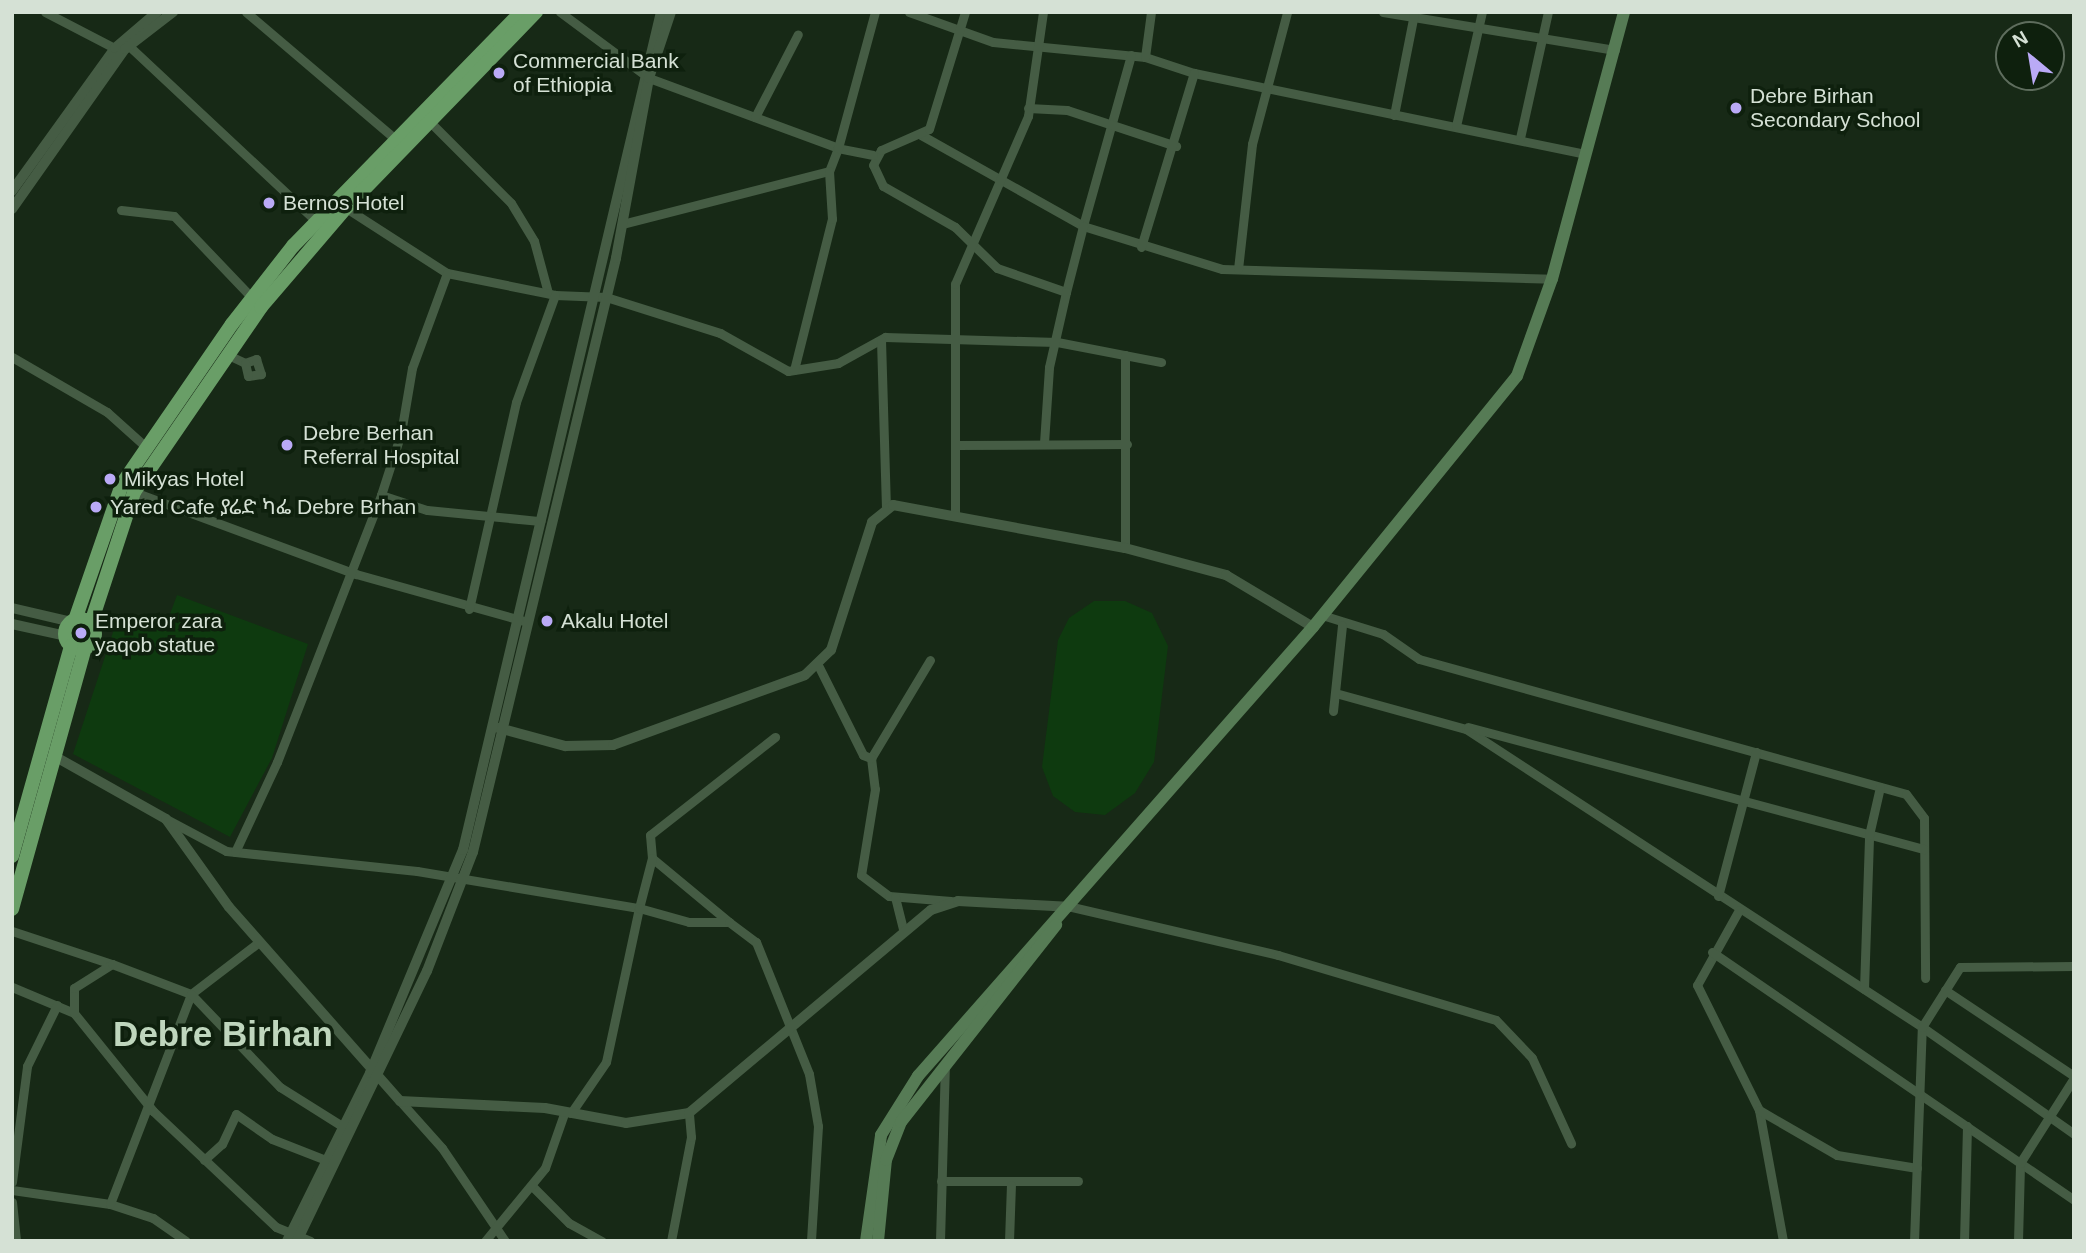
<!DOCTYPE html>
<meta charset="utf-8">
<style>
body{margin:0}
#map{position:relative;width:2086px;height:1253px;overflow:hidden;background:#172916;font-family:Helvetica,"Noto Sans Ethiopic",sans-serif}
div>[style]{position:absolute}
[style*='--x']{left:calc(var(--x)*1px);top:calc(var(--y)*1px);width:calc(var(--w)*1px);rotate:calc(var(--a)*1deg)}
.green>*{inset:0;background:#0e3a0f}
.minor>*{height:9px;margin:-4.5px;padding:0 4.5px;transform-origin:4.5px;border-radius:4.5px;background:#455c44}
.tertiary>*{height:10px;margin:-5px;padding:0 5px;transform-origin:5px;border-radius:5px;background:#455c44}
.secondary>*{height:12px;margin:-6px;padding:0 6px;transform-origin:6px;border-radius:6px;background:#567b55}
.trunk>*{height:14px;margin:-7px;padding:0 7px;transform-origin:7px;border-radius:7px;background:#699e67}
.trunk>.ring{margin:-7px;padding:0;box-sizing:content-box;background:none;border:14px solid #699e67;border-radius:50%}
.dots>*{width:19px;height:19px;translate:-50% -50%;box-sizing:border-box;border:4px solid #0e200d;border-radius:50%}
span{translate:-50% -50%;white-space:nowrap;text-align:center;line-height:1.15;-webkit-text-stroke:7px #0e200d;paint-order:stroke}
.poi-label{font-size:21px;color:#d5e1d5}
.left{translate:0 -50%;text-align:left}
.town-label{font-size:35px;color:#bfd6bd;font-weight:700}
.frame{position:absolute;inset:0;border:14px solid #d5e1d5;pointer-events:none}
.north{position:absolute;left:1995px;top:21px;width:70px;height:70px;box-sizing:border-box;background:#0e200d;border:2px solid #5e6d5d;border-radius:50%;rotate:330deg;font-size:19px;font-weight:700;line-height:28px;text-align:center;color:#d5e1d5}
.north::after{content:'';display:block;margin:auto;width:24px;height:32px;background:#baaaf6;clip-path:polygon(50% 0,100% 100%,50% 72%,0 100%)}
</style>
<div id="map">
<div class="green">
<div style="clip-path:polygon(177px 595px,308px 644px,272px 758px,230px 837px,73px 754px,118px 617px,166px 625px)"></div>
<div style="clip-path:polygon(1125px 601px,1152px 613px,1168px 646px,1154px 762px,1135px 793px,1105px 815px,1075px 812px,1053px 796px,1042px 767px,1058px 640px,1069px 618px,1094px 601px)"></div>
</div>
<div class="minor">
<div style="--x:45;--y:12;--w:82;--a:27.5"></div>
<div style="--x:246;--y:12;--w:196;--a:40.4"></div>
<div style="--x:560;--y:12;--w:111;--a:36.6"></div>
<div style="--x:649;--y:78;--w:202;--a:20.3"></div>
<div style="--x:838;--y:148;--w:25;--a:111"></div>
<div style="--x:829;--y:171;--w:214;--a:165.6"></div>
<div style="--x:909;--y:12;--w:89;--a:19.7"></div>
<div style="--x:993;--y:42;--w:153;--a:5.6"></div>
<div style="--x:1145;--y:57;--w:52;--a:18.1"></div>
<div style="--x:1194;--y:73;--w:398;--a:11.7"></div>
<div style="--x:1383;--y:12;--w:235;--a:9.3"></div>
<div style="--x:129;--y:46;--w:260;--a:43.1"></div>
<div style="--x:1131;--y:55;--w:178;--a:105.7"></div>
<div style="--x:1083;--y:226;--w:145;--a:17.2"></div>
<div style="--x:1222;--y:269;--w:330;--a:1.7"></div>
<div style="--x:1145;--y:57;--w:45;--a:-82.4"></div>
<div style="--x:1028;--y:108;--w:39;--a:3"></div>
<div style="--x:1067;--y:110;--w:115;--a:18.3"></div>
<div style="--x:1394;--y:115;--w:103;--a:-78.8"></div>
<div style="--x:755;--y:117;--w:93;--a:-62.6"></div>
<div style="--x:431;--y:123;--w:113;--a:45"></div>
<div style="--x:511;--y:203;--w:44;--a:58.8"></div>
<div style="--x:534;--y:241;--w:54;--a:74.9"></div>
<div style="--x:1456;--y:126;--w:117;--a:-77.2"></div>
<div style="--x:921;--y:135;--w:186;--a:29.3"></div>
<div style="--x:1083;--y:226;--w:68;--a:104.4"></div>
<div style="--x:1066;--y:292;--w:73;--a:-160.8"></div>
<div style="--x:997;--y:268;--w:59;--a:-135.7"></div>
<div style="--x:955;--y:227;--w:83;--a:-150.3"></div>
<div style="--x:883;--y:186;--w:23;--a:-115"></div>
<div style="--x:873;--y:165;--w:17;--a:-62"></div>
<div style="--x:881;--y:150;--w:52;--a:-23.6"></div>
<div style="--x:929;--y:129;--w:122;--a:-72.9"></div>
<div style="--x:1520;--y:138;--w:129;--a:-77.5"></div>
<div style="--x:873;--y:155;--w:36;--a:-169"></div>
<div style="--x:838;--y:148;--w:141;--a:-74.8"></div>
<div style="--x:346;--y:208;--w:120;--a:32.8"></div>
<div style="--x:447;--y:273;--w:110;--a:11.5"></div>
<div style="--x:555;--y:295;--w:51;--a:2.2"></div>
<div style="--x:606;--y:297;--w:120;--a:17.5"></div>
<div style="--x:720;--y:333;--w:78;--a:29.2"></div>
<div style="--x:788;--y:371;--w:51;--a:-9.1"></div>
<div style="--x:838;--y:363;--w:54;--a:-29"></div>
<div style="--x:885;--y:337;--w:172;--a:1.7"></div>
<div style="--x:1057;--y:342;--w:106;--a:10.9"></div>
<div style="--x:121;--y:210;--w:53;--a:6.5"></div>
<div style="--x:174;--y:216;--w:117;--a:46.4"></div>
<div style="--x:1141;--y:247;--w:182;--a:-73.1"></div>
<div style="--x:1238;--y:269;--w:126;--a:-83.6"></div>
<div style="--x:1252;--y:144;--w:137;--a:-75.1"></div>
<div style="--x:881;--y:340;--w:166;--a:88.3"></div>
<div style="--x:228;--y:355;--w:19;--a:25"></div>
<div style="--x:245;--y:363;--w:12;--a:-20"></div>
<div style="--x:256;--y:359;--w:16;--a:72"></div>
<div style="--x:261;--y:374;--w:13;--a:171"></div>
<div style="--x:248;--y:376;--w:13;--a:-103"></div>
<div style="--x:12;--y:357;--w:110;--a:30.1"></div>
<div style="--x:107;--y:412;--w:52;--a:41.9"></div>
<div style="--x:794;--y:370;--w:156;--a:-75.9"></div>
<div style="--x:832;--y:219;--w:48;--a:-93.6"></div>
<div style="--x:1044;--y:443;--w:76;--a:-86.2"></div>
<div style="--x:1049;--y:367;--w:77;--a:-77.2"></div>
<div style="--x:956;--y:445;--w:171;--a:-0.3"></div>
<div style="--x:134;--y:492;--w:237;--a:20.3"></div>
<div style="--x:356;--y:574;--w:174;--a:15.6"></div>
<div style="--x:381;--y:495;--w:65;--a:-72.1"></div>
<div style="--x:401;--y:433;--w:66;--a:-80.4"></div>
<div style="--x:412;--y:368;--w:101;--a:-69.8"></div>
<div style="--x:955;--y:516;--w:232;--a:-90"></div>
<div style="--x:955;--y:284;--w:183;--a:-66.5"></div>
<div style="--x:1028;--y:116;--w:105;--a:-81.8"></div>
<div style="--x:1125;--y:548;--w:193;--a:-90"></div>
<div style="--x:469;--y:609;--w:212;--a:-77.2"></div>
<div style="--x:516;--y:402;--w:114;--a:-70"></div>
<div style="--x:1322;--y:615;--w:64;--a:17.3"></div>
<div style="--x:1383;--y:634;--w:44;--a:34.8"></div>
<div style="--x:1419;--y:659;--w:505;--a:15.49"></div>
<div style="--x:1906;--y:794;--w:30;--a:53"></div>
<div style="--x:1924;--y:818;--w:160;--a:89.6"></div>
<div style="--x:930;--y:660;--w:114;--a:121"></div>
<div style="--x:871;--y:758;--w:31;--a:83"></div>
<div style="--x:875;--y:789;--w:87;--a:99.2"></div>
<div style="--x:861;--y:875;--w:35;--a:37"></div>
<div style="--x:889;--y:896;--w:62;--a:4.6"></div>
<div style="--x:819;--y:667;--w:98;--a:63.4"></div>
<div style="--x:863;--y:755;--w:9;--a:21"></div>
<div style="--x:1339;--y:694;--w:132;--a:15.4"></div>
<div style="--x:1466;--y:729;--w:545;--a:33.16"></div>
<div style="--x:1922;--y:1027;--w:186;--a:35.1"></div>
<div style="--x:1333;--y:711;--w:86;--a:-84"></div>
<div style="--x:1468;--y:727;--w:472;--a:15"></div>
<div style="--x:168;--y:820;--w:66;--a:28.1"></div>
<div style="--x:226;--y:851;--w:192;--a:6"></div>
<div style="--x:417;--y:871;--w:225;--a:9.5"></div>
<div style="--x:639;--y:908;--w:157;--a:102.1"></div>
<div style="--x:606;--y:1062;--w:62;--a:124.5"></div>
<div style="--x:235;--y:852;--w:99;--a:-65"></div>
<div style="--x:277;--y:762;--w:287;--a:-68.7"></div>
<div style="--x:381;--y:495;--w:48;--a:18.1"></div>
<div style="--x:427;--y:510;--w:114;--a:5.6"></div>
<div style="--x:652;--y:858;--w:23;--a:-95"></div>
<div style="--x:650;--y:835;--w:159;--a:-38.1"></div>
<div style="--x:1718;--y:896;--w:149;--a:-75.2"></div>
<div style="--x:895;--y:897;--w:33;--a:76"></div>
<div style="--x:1072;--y:907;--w:212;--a:13.1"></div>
<div style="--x:1278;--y:955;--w:227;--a:16.6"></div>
<div style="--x:1496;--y:1020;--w:52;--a:46.5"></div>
<div style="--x:1532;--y:1058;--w:94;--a:65.4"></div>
<div style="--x:1739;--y:910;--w:86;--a:119.2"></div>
<div style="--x:1697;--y:985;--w:140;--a:63.6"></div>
<div style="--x:1759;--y:1110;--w:133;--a:79.6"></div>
<div style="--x:729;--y:922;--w:100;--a:-140.3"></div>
<div style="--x:652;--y:858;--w:52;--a:104.6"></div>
<div style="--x:639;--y:908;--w:52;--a:15.6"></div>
<div style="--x:689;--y:922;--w:40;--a:0"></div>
<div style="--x:729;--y:922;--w:34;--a:37"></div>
<div style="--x:756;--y:942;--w:142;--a:68.1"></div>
<div style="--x:809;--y:1074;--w:53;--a:80.2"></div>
<div style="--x:818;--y:1126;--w:115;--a:93.5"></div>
<div style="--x:12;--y:931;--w:105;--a:18.3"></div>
<div style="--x:1712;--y:952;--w:439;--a:34.4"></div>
<div style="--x:12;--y:987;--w:67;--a:22.8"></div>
<div style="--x:74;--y:1013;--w:126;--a:51.1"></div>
<div style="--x:153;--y:1111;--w:169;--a:43.3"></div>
<div style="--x:276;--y:1227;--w:37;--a:22"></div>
<div style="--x:1864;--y:989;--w:154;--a:-88.1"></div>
<div style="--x:1869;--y:835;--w:49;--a:-77.1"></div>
<div style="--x:1945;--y:990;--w:155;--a:33.7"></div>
<div style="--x:74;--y:1013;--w:25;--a:-90"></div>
<div style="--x:74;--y:988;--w:45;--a:-32.3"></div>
<div style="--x:112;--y:964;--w:85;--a:20.8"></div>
<div style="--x:191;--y:994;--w:86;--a:-37.4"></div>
<div style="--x:400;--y:1101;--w:63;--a:48.2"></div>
<div style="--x:442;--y:1148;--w:112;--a:55.9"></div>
<div style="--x:1759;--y:1110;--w:90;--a:30"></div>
<div style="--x:1837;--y:1155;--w:81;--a:9.2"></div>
<div style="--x:204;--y:1160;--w:24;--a:-42"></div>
<div style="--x:222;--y:1144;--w:33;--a:-65"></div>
<div style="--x:236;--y:1114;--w:44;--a:34.8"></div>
<div style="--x:272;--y:1139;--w:58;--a:21.3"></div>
<div style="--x:941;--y:1181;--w:137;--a:0"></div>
<div style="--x:12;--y:1182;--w:117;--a:-82.6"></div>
<div style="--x:27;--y:1066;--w:68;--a:-63.8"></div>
<div style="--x:533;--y:1187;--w:51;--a:45"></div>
<div style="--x:569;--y:1223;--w:38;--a:29"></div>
<div style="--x:12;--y:1190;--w:99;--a:8.1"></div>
<div style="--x:110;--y:1204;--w:45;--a:18"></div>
<div style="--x:153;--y:1218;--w:40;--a:34.9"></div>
<div style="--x:12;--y:1202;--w:39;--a:84"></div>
<div style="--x:110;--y:1204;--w:225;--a:-68.9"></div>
<div style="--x:191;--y:994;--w:129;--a:46.3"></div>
<div style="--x:280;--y:1087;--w:73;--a:32.2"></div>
<div style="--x:485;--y:1241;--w:94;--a:-50.6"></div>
<div style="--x:545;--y:1168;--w:60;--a:-70.7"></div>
<div style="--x:671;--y:1241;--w:106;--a:-79.1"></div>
<div style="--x:691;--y:1137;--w:24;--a:-95"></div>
<div style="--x:940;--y:1241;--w:177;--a:-88.4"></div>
<div style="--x:1009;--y:1241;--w:56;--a:-88"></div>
<div style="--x:1914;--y:1241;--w:214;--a:-87.9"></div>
<div style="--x:1922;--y:1027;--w:71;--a:-57.7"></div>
<div style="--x:1960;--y:967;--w:114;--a:-0.5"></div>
<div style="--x:1964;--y:1241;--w:115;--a:-88.5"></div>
<div style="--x:2018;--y:1241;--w:78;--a:-88.5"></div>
<div style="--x:2020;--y:1163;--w:101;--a:-57.6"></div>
</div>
<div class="tertiary">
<div style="--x:12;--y:191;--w:176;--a:-54.2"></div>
<div style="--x:115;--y:48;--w:55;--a:-40.6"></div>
<div style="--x:12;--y:209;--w:196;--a:-54.8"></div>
<div style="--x:125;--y:49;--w:61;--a:-37.6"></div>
<div style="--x:12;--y:608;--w:62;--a:13.1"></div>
<div style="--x:12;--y:624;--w:55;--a:12.5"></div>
<div style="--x:495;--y:727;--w:73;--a:15.2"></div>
<div style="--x:565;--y:746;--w:48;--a:-1.2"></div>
<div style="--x:613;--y:745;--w:204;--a:-20"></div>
<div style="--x:805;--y:675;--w:36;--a:-44"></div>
<div style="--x:831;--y:650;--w:134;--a:-72.2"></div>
<div style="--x:872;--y:522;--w:27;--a:-39"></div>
<div style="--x:893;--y:505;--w:236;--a:10.5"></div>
<div style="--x:1125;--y:548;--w:105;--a:15"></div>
<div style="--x:1226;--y:575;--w:101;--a:30.9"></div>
<div style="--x:56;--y:757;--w:126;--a:29.4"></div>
<div style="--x:166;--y:819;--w:108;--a:54.4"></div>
<div style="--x:229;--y:907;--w:259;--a:48.6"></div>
<div style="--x:400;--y:1101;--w:145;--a:2.8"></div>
<div style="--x:545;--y:1108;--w:82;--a:10.5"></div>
<div style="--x:626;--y:1123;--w:64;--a:-9"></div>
<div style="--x:689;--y:1113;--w:316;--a:-40"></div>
<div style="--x:931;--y:910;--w:28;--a:-18"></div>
<div style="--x:958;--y:901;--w:114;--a:3"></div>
<div style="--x:287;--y:1241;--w:187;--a:-63.7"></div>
<div style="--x:370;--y:1073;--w:242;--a:-67.4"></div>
<div style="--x:463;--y:850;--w:861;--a:-76.71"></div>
<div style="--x:297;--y:1241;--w:300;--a:-64.3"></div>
<div style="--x:427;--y:971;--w:128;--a:-68.9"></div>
<div style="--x:473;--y:852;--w:611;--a:-76.46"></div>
<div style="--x:616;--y:258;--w:183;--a:-79.6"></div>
<div style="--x:649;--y:78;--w:70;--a:-71.6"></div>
</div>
<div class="secondary">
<div style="--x:866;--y:1241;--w:107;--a:-81.9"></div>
<div style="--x:881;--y:1135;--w:70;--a:-57.9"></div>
<div style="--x:918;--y:1076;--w:598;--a:-48.66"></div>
<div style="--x:1313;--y:627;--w:323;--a:-50.9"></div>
<div style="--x:1517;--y:376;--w:103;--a:-70.2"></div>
<div style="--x:1552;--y:279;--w:277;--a:-74.9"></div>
<div style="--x:878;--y:1241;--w:81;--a:-84.4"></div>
<div style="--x:886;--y:1160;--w:41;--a:-68.5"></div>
<div style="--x:901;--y:1122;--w:251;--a:-51.8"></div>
</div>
<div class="trunk">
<div class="ring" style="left:65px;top:619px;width:16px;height:16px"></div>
<div style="--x:75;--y:620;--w:144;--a:-70.9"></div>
<div style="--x:122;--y:484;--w:194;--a:-55.5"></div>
<div style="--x:232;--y:324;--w:99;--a:-52"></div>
<div style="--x:293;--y:246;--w:327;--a:-45.7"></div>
<div style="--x:91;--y:623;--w:138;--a:-71.8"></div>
<div style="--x:134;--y:492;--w:224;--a:-55.5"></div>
<div style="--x:261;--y:307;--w:130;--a:-49.4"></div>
<div style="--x:346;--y:208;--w:273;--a:-45.9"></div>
<div style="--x:12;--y:856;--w:218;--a:-74.3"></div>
<div style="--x:12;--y:909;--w:271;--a:-74.4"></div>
</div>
<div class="dots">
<div style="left:499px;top:73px;background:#baaaf6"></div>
<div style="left:1736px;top:108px;background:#baaaf6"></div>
<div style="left:269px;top:203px;background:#baaaf6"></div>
<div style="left:287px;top:445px;background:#baaaf6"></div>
<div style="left:110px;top:479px;background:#baaaf6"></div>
<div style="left:96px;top:507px;background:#baaaf6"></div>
<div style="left:547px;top:621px;background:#baaaf6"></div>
<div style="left:81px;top:633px;background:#baaaf6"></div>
</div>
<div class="poi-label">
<span class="left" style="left:513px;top:73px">Commercial Bank<br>of Ethiopia</span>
<span class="left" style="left:1750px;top:108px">Debre Birhan<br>Secondary School</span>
<span class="left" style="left:283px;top:203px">Bernos Hotel</span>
<span class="left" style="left:303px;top:445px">Debre Berhan<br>Referral Hospital</span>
<span class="left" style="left:124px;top:479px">Mikyas Hotel</span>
<span class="left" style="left:110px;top:507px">Yared Cafe ያሬድ ካፌ Debre Brhan</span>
<span class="left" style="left:95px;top:633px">Emperor zara<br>yaqob statue</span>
<span class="left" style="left:561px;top:621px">Akalu Hotel</span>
</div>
<div class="town-label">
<span style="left:223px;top:1034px">Debre Birhan</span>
</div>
<div class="frame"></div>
<div class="north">N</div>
</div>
